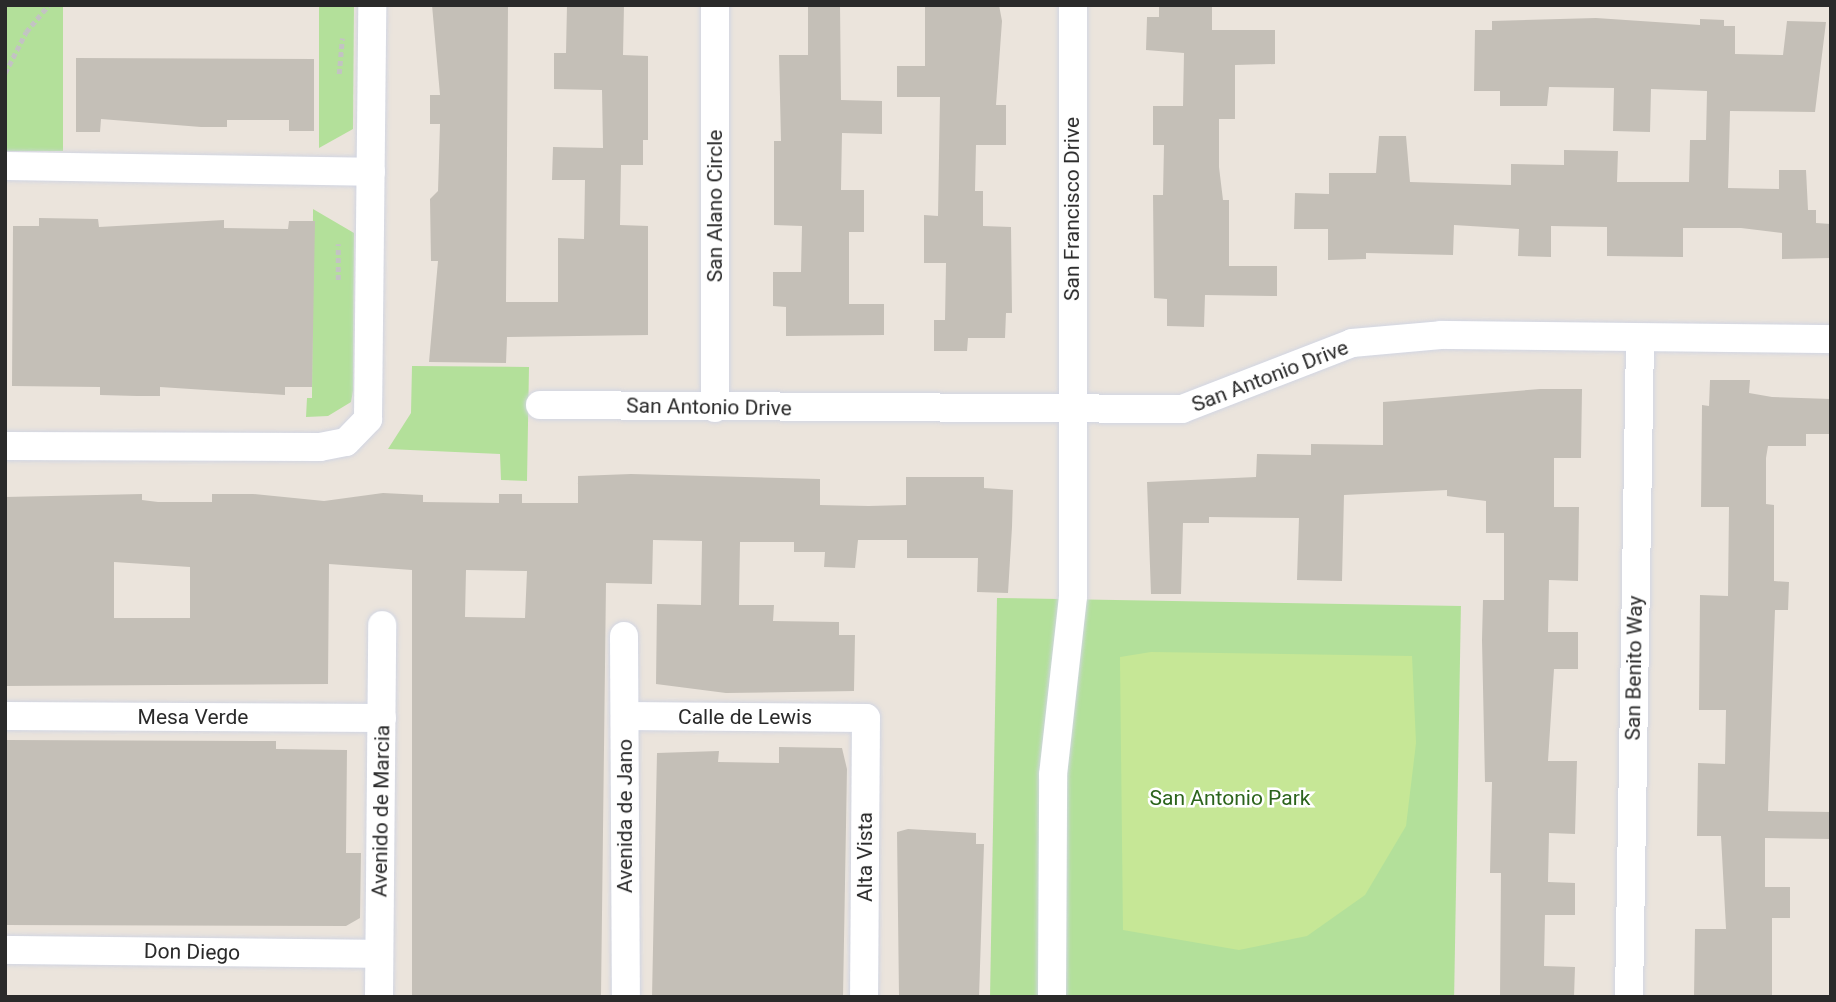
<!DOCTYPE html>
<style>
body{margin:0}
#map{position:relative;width:1836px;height:1002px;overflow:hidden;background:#ebe4dc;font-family:Roboto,sans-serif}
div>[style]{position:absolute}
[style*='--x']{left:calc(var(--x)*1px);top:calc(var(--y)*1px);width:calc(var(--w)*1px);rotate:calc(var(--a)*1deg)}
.green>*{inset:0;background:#b3e09a;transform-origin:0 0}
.pitch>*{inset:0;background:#c6e796}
.building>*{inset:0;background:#c4bfb7}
.path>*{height:4.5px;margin-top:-2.25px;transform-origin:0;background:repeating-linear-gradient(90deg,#c3c3c3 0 5px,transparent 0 8.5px)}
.roads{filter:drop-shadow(0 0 2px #d1d5e2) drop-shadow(0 0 2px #d1d5e2)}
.street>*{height:28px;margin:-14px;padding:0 14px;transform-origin:14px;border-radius:14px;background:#fff}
span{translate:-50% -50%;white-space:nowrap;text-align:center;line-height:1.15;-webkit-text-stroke:5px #fff;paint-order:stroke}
.street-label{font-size:21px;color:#2a2a2a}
.park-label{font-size:21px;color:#2c641c}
.frame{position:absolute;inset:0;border:7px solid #2a2a2a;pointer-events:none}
</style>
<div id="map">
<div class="green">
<div style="left:5px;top:5px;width:58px;height:146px"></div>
<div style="clip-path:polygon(319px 5px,354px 5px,353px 129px,319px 148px)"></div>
<div style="clip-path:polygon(313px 209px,354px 233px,353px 391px,351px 402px,328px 416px,306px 417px,307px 398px,312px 398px)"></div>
<div style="clip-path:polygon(412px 366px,529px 367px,527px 481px,501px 480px,500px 454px,388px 449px,411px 413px)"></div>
<div style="left:997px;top:598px;width:464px;height:399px;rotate:1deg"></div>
</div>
<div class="pitch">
<div style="clip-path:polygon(1151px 652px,1412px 656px,1416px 743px,1406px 826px,1365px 895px,1307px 936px,1239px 950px,1123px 930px,1120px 657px)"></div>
</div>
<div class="building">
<div style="clip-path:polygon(432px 5px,508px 5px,506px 302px,558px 302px,558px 238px,584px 239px,585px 180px,552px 180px,553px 147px,603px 148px,602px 90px,554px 89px,554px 53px,566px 53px,567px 5px,624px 5px,623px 55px,648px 56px,648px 140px,643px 140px,643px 165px,621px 165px,620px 225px,648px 226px,648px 335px,507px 337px,506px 363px,429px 362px,438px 261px,431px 261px,430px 199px,438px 191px,440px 124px,430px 124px,430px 95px,440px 95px)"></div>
<div style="clip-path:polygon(808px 5px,840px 5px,841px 100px,882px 101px,882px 134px,842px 133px,841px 190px,864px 190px,864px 232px,849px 232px,849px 304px,884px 304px,884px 335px,786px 336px,786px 307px,773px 306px,773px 272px,801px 272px,802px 226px,774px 225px,774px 141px,781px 141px,779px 55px,808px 55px)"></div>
<div style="clip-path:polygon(925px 5px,999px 5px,1002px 21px,996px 105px,1006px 105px,1006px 145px,976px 145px,975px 191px,983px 191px,983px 226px,1011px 227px,1012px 313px,1006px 313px,1005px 338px,968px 338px,967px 351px,934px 351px,934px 320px,945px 320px,946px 263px,924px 263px,924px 215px,938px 216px,940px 97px,897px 97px,897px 66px,925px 66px)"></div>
<div style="clip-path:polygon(1159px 5px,1212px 5px,1212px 30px,1275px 30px,1275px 64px,1235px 65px,1235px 119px,1219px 119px,1219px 167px,1223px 200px,1229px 200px,1229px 266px,1277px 266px,1277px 296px,1205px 295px,1204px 327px,1167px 326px,1167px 299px,1154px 298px,1153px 195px,1163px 195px,1164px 145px,1153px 145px,1153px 106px,1183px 106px,1184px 53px,1146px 50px,1147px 17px,1159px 17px)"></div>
<div style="clip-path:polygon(1596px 18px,1700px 25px,1700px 19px,1724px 20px,1724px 26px,1735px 26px,1735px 54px,1783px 55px,1787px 21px,1826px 22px,1815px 112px,1730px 111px,1728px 188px,1779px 189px,1779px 170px,1806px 170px,1808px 210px,1816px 210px,1816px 223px,1831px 224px,1831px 258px,1782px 259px,1782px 233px,1741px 228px,1683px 228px,1683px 257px,1607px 256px,1607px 227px,1551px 226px,1551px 257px,1518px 256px,1519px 229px,1454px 225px,1453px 255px,1366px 253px,1366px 259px,1328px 260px,1328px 229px,1294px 229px,1295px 193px,1329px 194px,1329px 173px,1376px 173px,1379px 136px,1406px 136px,1410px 182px,1511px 185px,1511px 164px,1564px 165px,1564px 150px,1618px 151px,1617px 182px,1689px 182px,1690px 140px,1706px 140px,1707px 91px,1651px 89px,1650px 132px,1613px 131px,1614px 88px,1549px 87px,1547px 106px,1500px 106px,1500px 91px,1474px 91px,1475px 30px,1492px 30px,1492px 21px)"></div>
<div style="clip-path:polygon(76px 58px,314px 59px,314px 131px,289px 131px,289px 120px,227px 120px,227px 127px,201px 127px,101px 119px,100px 132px,76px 132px)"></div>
<div style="clip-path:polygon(39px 218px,98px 219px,99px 227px,224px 220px,224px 228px,288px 229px,289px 221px,315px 221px,312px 387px,285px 387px,285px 395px,160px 387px,160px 396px,137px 396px,100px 395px,100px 387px,12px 386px,13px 226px,39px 226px)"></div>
<div style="clip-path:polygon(1710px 380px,1750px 380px,1749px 393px,1772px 397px,1831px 399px,1831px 434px,1806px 434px,1806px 446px,1768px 446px,1766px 458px,1766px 504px,1774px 505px,1774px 581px,1789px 582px,1788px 610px,1775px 610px,1768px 811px,1831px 812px,1831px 839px,1765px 838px,1765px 887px,1790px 887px,1790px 918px,1772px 918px,1772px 997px,1694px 997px,1695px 929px,1726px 929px,1721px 836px,1697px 836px,1698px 763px,1725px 764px,1726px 710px,1699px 710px,1700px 595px,1728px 596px,1729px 507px,1701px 507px,1702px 405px,1709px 406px)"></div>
<div style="clip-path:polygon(1540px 389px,1582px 389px,1581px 458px,1554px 458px,1554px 507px,1579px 507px,1578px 581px,1549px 580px,1548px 632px,1578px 632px,1578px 669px,1554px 669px,1548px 761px,1577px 761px,1575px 834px,1549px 833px,1548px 882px,1575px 883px,1575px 915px,1545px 915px,1544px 966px,1575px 967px,1574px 997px,1500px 997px,1501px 873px,1490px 873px,1492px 782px,1485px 782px,1482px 640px,1483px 600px,1504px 600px,1504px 533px,1486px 533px,1486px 501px,1447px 496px,1447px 490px,1344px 495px,1342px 581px,1297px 580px,1299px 518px,1209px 517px,1209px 523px,1183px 523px,1181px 594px,1151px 594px,1147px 482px,1256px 477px,1257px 454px,1311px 455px,1311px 444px,1383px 445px,1383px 402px)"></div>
<div style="clip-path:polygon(evenodd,631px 474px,820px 479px,820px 505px,869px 506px,906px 505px,906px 477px,984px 477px,984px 488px,1013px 490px,1012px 527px,1008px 593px,977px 592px,978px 558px,907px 558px,907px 540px,858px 540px,855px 568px,824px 567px,825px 552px,794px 552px,794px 542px,740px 542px,739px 605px,774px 605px,773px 621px,839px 622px,839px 635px,855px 635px,854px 691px,726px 693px,656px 684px,657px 604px,701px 605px,702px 541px,653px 540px,652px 584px,606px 583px,601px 997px,412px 997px,412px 570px,329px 564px,328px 684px,5px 686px,5px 497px,142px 494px,142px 500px,158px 502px,212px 502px,212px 494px,253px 494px,324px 501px,383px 493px,423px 495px,423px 502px,499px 503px,499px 494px,522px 494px,522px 503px,578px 503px,578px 476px,631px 474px,114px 562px,190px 567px,190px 618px,114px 618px,114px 562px,631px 474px,466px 570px,527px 571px,525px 618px,465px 617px,466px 570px)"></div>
<div style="clip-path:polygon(7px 740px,276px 741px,276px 749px,347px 750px,346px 853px,361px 853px,360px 918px,346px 926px,5px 925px)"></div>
<div style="clip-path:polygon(779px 747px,842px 748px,847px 769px,843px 997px,652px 997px,657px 753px,719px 751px,718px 762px,779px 763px)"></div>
<div style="clip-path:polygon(908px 829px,976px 833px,976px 844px,984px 844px,979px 997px,899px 997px,897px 832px)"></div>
</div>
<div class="path">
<div style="--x:5;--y:73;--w:46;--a:-62.9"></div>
<div style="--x:26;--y:32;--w:35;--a:-50"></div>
<div style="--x:339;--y:74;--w:36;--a:-85"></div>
<div style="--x:338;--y:280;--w:36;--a:-90"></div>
</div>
<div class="roads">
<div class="street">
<div style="--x:5;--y:166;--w:366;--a:0.9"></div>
<div style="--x:540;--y:405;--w:642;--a:0.36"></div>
<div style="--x:1182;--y:409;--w:182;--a:-21.2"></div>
<div style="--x:1352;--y:343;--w:89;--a:-5.1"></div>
<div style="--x:1441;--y:335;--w:390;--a:0.6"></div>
<div style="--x:715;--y:408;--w:403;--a:-90"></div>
<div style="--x:5;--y:446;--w:315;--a:0.2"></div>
<div style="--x:320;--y:447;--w:26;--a:-11"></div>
<div style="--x:346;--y:442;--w:32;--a:-46"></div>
<div style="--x:368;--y:419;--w:414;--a:-89.4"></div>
<div style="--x:624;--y:636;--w:361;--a:89.7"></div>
<div style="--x:5;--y:716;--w:377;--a:0.3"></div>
<div style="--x:625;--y:716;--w:241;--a:0.5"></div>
<div style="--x:866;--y:718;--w:279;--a:90.4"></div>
<div style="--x:5;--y:950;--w:374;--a:0.6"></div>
<div style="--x:379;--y:997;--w:372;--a:-89.5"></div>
<div style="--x:1052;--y:997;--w:222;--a:-89.7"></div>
<div style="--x:1053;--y:775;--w:180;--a:-83.6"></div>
<div style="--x:1073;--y:596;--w:591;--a:-90"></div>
<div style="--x:1629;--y:997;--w:658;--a:-89.04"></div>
</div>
</div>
<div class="street-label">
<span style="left:715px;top:206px;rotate:-90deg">San Alano Circle</span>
<span style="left:1072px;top:209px;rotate:-90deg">San Francisco Drive</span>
<span style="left:1270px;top:376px;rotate:-21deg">San Antonio Drive</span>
<span style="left:709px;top:407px;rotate:1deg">San Antonio Drive</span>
<span style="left:1634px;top:668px;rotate:-89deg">San Benito Way</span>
<span style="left:193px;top:717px">Mesa Verde</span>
<span style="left:745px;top:717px">Calle de Lewis</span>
<span style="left:381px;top:811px;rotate:-89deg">Avenido de Marcia</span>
<span style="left:625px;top:816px;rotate:-90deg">Avenida de Jano</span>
<span style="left:865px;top:857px;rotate:-90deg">Alta Vista</span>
<span style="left:192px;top:952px;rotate:1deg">Don Diego</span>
</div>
<div class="park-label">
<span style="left:1230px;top:798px">San Antonio Park</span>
</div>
<div class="frame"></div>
</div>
